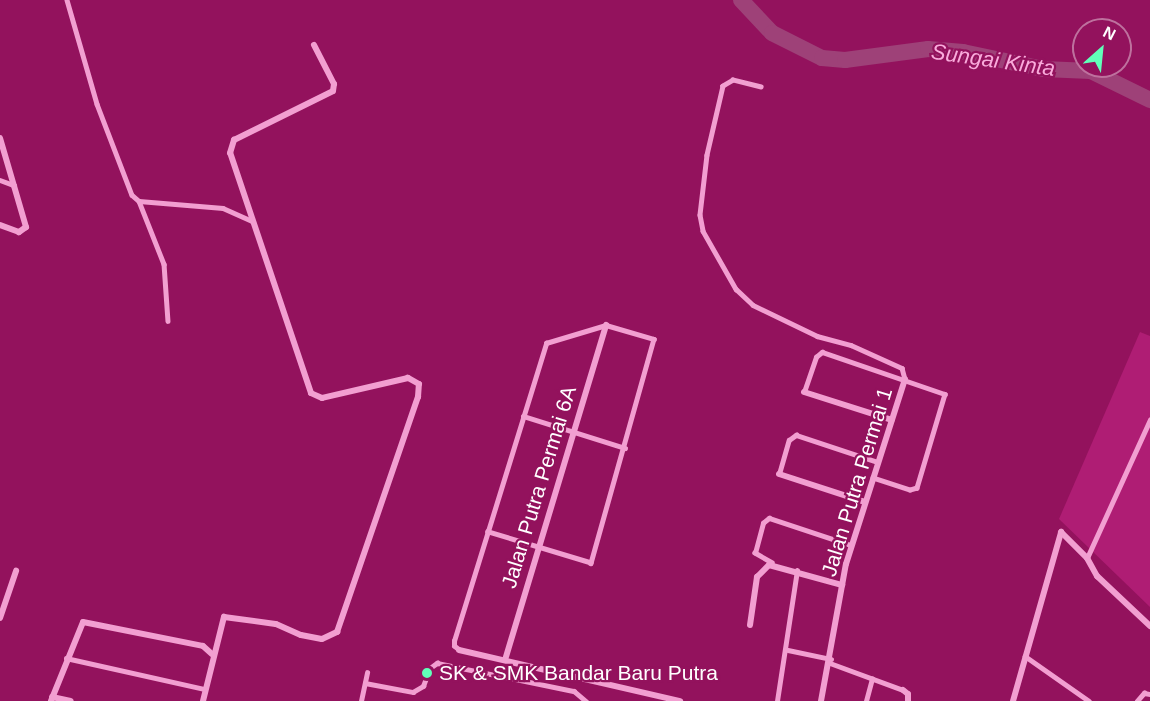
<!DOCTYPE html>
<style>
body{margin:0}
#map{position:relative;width:1150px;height:701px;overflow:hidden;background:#93125d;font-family:Helvetica,sans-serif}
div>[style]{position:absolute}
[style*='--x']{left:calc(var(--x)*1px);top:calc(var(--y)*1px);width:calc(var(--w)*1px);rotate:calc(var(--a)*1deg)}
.green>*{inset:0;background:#af1d74}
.river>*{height:16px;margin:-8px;padding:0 8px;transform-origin:8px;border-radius:8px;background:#9e4178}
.lane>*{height:4.5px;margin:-2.25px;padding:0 2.25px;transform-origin:2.25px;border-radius:2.25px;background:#f29fd1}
.street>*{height:6px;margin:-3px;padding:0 3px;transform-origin:3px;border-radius:3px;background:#f29fd1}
.dots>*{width:16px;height:16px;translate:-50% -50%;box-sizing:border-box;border:3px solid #93125d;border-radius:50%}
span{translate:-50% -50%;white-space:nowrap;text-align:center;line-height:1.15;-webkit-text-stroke:4.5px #93125d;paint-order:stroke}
.street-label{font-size:21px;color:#fff}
.poi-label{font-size:21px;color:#fff}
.left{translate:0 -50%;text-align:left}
.water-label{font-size:22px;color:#f9abdb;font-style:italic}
.north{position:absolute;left:1072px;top:18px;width:60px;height:60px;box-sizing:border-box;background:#93125d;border:2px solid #be719e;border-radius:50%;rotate:27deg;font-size:16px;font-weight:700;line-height:24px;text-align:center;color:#fff}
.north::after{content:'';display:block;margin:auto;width:21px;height:27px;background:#61ffb9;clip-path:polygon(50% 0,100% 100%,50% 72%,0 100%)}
</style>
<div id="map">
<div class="green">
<div style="clip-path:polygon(1140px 332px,1150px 336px,1150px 607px,1059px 519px)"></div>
</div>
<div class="river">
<div style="--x:741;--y:0;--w:45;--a:46.8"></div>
<div style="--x:772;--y:33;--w:56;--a:26.6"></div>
<div style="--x:822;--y:58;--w:23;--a:5"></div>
<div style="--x:845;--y:60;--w:84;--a:-7.5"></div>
<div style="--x:928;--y:49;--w:35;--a:5"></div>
<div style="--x:963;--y:52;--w:82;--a:12"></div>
<div style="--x:1043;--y:69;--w:48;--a:2.4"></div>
<div style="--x:1091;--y:71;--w:66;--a:26.2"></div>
</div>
<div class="lane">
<div style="--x:67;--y:0;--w:108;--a:73.9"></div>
<div style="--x:97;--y:104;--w:97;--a:69"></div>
<div style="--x:132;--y:195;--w:9;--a:41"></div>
<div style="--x:139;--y:201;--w:84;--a:4.8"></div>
<div style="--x:223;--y:208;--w:32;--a:24"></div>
<div style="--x:761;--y:87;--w:29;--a:-166"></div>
<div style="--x:733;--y:80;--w:12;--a:149"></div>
<div style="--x:723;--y:86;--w:71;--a:103.1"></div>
<div style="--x:707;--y:155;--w:60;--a:96.7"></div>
<div style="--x:700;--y:215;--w:16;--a:79"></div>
<div style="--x:703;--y:231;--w:67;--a:60.4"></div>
<div style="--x:736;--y:289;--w:23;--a:43"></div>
<div style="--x:753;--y:305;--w:71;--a:25.8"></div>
<div style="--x:817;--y:336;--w:35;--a:15"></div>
<div style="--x:851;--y:345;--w:56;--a:24.3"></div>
<div style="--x:902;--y:368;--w:11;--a:75"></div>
<div style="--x:0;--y:180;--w:15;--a:20"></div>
<div style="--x:139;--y:201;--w:68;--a:68.4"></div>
<div style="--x:164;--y:264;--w:57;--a:86"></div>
<div style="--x:804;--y:392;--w:37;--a:-71"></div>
<div style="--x:816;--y:357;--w:8;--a:-40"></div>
<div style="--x:822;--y:352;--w:130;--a:18.9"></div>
<div style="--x:945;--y:394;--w:98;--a:106.6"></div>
<div style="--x:917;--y:488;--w:7;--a:164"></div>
<div style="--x:910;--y:490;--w:39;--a:-162"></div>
<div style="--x:523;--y:416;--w:107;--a:17.4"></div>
<div style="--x:779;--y:474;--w:35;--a:-74"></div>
<div style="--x:789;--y:440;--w:9;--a:-36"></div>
<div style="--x:796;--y:435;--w:86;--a:18.2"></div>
<div style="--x:1087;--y:558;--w:152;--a:-65.5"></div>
<div style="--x:772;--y:563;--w:20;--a:-150"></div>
<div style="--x:755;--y:553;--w:31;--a:-75"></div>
<div style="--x:763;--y:523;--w:8;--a:-40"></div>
<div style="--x:769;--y:518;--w:86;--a:18.2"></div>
<div style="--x:459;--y:650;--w:6;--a:-141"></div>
<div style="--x:454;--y:646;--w:5;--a:-90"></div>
<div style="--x:454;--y:641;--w:312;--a:-72.8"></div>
<div style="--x:546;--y:343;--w:63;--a:-16.7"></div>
<div style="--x:606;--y:325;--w:50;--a:16.3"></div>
<div style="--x:654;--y:339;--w:233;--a:105.7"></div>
<div style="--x:591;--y:563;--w:108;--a:-163.2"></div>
<div style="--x:788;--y:650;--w:44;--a:11.8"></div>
<div style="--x:1025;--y:656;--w:78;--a:35.1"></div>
<div style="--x:66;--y:658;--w:142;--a:12.6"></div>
<div style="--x:830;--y:663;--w:78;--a:20.3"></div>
<div style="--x:365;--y:683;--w:49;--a:10.6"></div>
<div style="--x:413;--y:692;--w:12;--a:-31"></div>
<div style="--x:423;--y:686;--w:19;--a:-69"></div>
<div style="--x:430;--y:668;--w:9;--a:-36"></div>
<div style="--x:437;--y:663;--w:140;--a:11.6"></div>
<div style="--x:574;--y:691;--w:16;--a:40"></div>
<div style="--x:361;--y:701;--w:29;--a:-78"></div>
<div style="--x:777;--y:701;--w:132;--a:-81.3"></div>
<div style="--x:866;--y:701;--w:23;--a:-75"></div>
<div style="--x:1137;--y:701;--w:11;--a:-49"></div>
<div style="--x:1144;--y:693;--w:6;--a:9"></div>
</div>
<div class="street">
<div style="--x:0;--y:138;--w:93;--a:73.7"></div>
<div style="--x:26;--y:227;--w:9;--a:144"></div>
<div style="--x:19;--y:232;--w:20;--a:-160"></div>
<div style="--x:804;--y:392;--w:92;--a:17.7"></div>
<div style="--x:779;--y:474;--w:90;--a:18"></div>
<div style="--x:0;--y:618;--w:50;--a:-71.2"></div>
<div style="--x:750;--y:625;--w:49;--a:-81.7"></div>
<div style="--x:757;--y:577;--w:17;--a:-45"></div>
<div style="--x:769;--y:565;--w:76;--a:15.3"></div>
<div style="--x:459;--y:650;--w:227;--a:13"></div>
<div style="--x:505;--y:660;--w:350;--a:-73.2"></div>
<div style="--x:903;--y:690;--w:6;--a:39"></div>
<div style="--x:908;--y:694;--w:7;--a:90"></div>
<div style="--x:52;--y:697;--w:19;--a:12"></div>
<div style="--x:51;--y:701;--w:85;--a:-67.9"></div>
<div style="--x:83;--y:622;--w:122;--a:11.3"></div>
<div style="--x:203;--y:646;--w:12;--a:42"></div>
<div style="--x:203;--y:701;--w:87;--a:-76"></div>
<div style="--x:224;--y:617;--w:52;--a:7.7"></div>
<div style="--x:276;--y:624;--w:27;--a:24"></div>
<div style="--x:301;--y:635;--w:21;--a:11"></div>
<div style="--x:322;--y:639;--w:17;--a:-25"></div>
<div style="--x:337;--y:632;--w:249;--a:-71"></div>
<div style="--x:418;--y:397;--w:13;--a:-86"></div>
<div style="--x:419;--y:384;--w:13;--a:-151"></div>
<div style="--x:408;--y:378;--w:88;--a:166.9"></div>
<div style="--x:322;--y:398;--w:12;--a:-156"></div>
<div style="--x:311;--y:393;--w:253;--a:-108.6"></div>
<div style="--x:230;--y:153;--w:14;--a:-73"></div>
<div style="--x:234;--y:140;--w:110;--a:-26.3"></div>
<div style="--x:333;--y:91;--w:7;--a:-82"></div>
<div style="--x:334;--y:84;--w:44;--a:-117.1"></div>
<div style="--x:821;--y:701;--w:139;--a:-79.7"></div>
<div style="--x:846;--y:564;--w:194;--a:-72.3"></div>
<div style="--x:1013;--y:701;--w:176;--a:-74.1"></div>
<div style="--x:1061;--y:532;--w:37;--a:45"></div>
<div style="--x:1087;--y:558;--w:21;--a:61"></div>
<div style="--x:1097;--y:576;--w:73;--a:43.3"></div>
</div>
<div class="dots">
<div style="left:427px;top:673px;background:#61ffb9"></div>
</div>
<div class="street-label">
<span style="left:857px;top:482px;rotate:-73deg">Jalan Putra Permai 1</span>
<span style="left:539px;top:487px;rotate:-73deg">Jalan Putra Permai 6A</span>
</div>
<div class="poi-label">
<span class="left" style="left:439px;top:673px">SK &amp; SMK Bandar Baru Putra</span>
</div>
<div class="water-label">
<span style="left:993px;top:60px;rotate:8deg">Sungai Kinta</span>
</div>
<div class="north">N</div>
</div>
